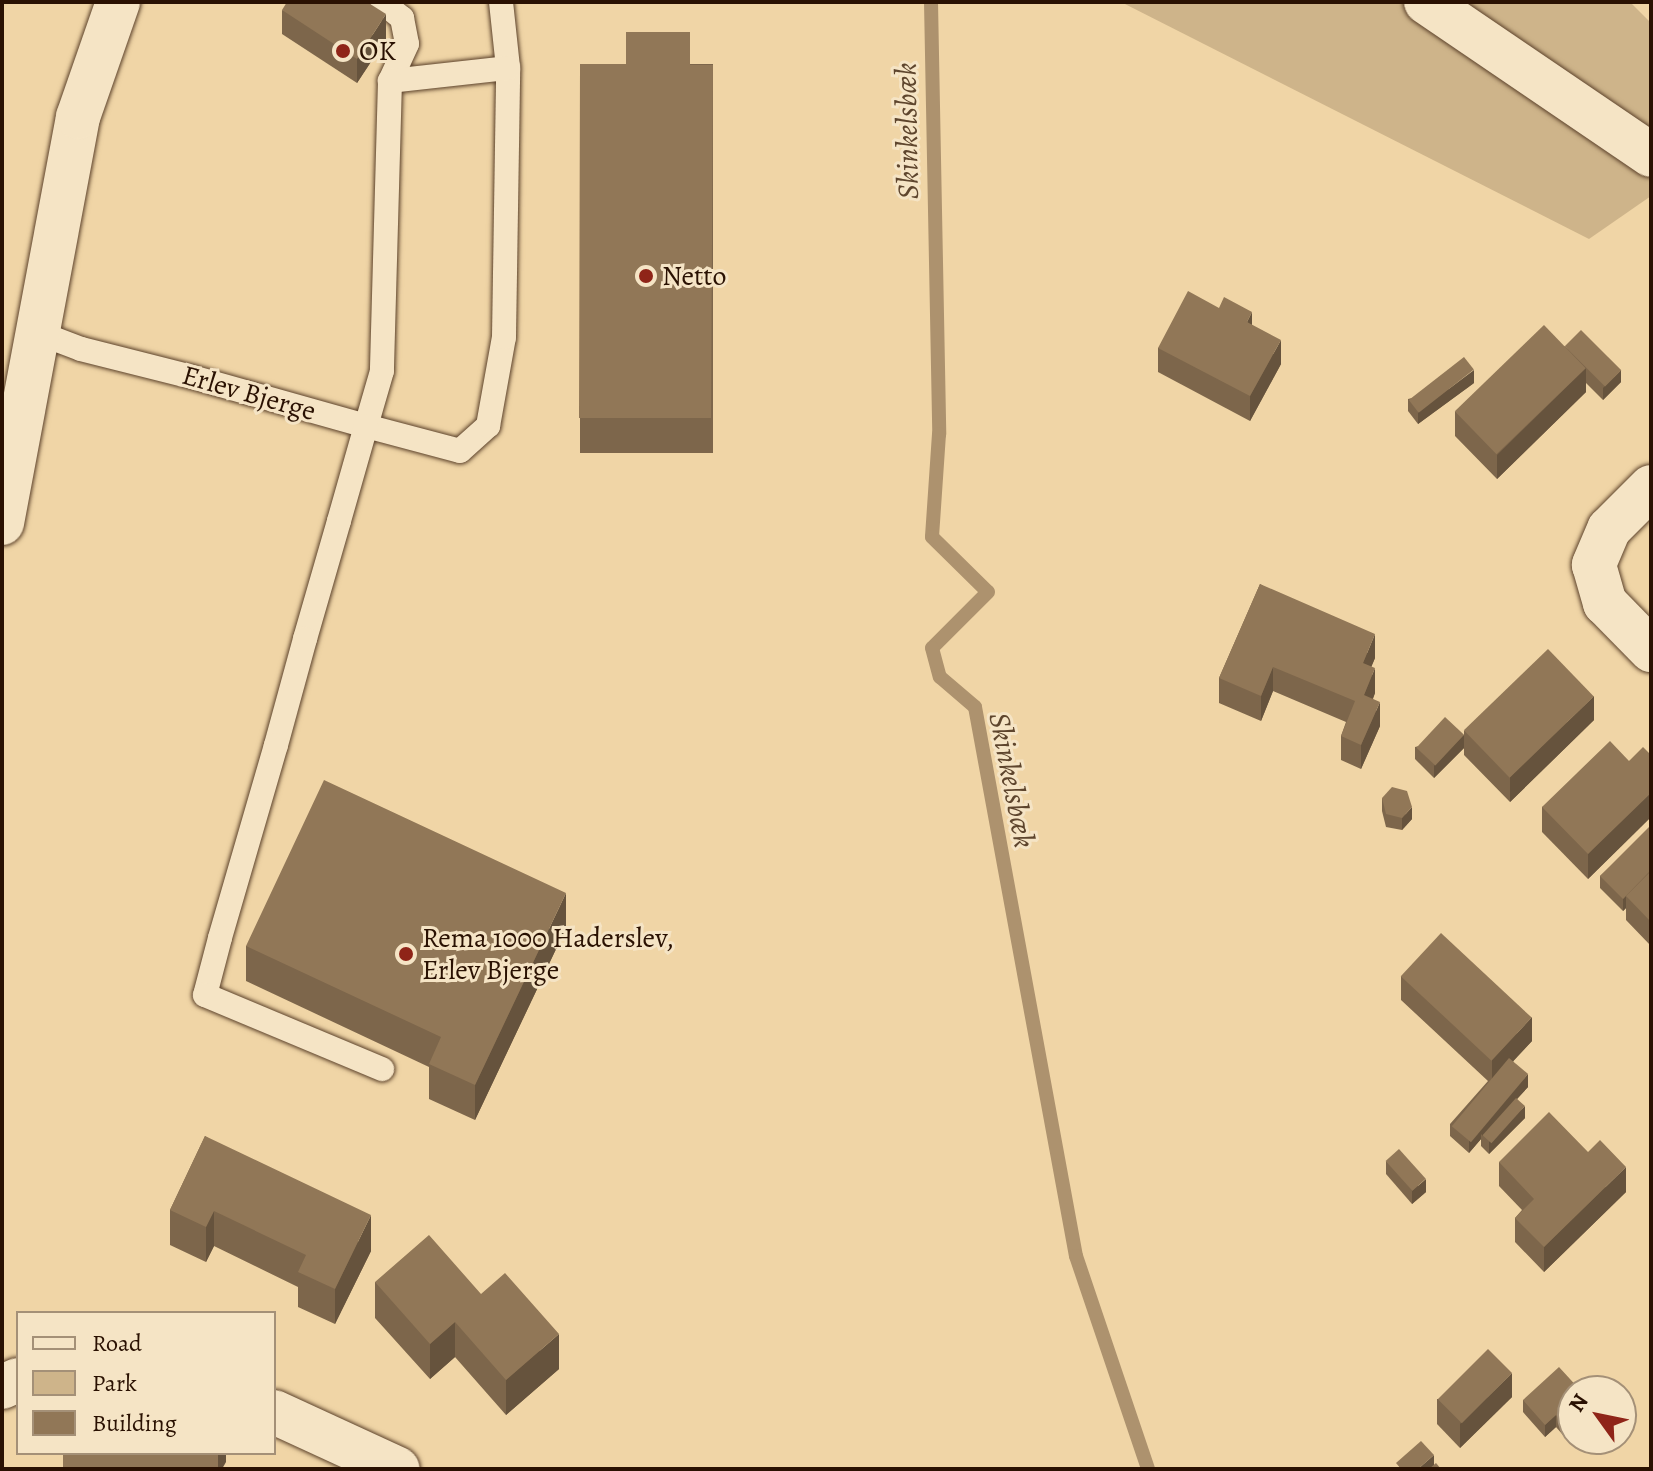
<!DOCTYPE html>
<meta charset="utf-8">
<style>
body{margin:0}
#map{position:relative;width:1653px;height:1471px;overflow:hidden;background:#f0d5a6;font-family:Alegreya,serif}
div>[style]{position:absolute}
[style*='--x']{left:calc(var(--x)*1px);top:calc(var(--y)*1px);width:calc(var(--w)*1px);rotate:calc(var(--a)*1deg)}
.green>*{inset:0;background:#ceb48a}
.stream>*{height:14px;margin:-7px;padding:0 7px;transform-origin:7px;border-radius:7px;background:#ad926e}
.roads{filter:drop-shadow(0 0 2px #5c422b) drop-shadow(0 0 2px #5c422b)}
.service>*{height:24px;margin:-12px;padding:0 12px;transform-origin:12px;border-radius:12px;background:#f5e4c5}
.minor>*{height:44px;margin:-22px;padding:0 22px;transform-origin:22px;border-radius:22px;background:#f5e4c5}
.tertiary>*{height:44px;margin:-22px;padding:0 22px;transform-origin:22px;border-radius:22px;background:#f5e4c5}
.secondary>*{height:44px;margin:-22px;padding:0 22px;transform-origin:22px;border-radius:22px;background:#f5e4c5}
.wall>*{inset:0;background:#7d664b;transform-origin:0 0}
.shaded-wall>*{inset:0;background:#66533d}
.building>*{inset:0;background:#917757;transform-origin:0 0}
.dots>*{width:22px;height:22px;translate:-50% -50%;box-sizing:border-box;border:4px solid #f5e4c5;border-radius:50%}
span{translate:-50% -50%;white-space:nowrap;text-align:center;line-height:1.15;-webkit-text-stroke:6px #f5e4c5;paint-order:stroke}
.poi-label{font-size:28px;color:#2a1102}
.left{translate:0 -50%;text-align:left}
.street-label{font-size:28px;color:#2a1102}
.water-label{font-size:30px;color:#5e452d;font-style:italic}
.frame{position:absolute;inset:0;border:4px solid #2a1102;pointer-events:none}
.legend{position:absolute;left:16px;top:1311px;width:260px;height:144px;box-sizing:border-box;background:#f5e4c5;border:2px solid #a49077;margin:0;padding:10px 14px;list-style:none;font-size:24px;color:#2a1102}
.legend li{display:flex;align-items:center;gap:16px;height:40px}
.legend b{width:40px;border:2px solid #a49077}
.north{position:absolute;left:1557px;top:1375px;width:80px;height:80px;box-sizing:border-box;background:#f5e4c5;border:2px solid #a49077;border-radius:50%;rotate:303deg;font-size:22px;font-weight:700;line-height:32px;text-align:center;color:#2a1102}
.north::after{content:'';display:block;margin:auto;width:28px;height:36px;background:#8f2418;clip-path:polygon(50% 0,100% 100%,50% 72%,0 100%)}
</style>
<div id="map">
<div class="green">
<div style="clip-path:polygon(1121px 2px,1630px 2px,1651px 23px,1651px 196px,1589px 239px)"></div>
</div>
<div class="stream">
<div style="--x:931;--y:2;--w:432;--a:88.9"></div>
<div style="--x:939;--y:434;--w:103;--a:93.9"></div>
<div style="--x:932;--y:537;--w:78;--a:44.5"></div>
<div style="--x:988;--y:592;--w:79;--a:135"></div>
<div style="--x:932;--y:648;--w:30;--a:75"></div>
<div style="--x:940;--y:677;--w:46;--a:40.6"></div>
<div style="--x:975;--y:707;--w:558;--a:79.58"></div>
<div style="--x:1076;--y:1256;--w:225;--a:71.3"></div>
</div>
<div class="roads">
<div class="service">
<div style="--x:382;--y:2;--w:26;--a:39"></div>
<div style="--x:402;--y:18;--w:26;--a:79"></div>
<div style="--x:407;--y:44;--w:41;--a:114.7"></div>
<div style="--x:501;--y:2;--w:66;--a:83.9"></div>
<div style="--x:39;--y:333;--w:45;--a:20.9"></div>
<div style="--x:81;--y:349;--w:114;--a:14.2"></div>
<div style="--x:192;--y:377;--w:181;--a:15.7"></div>
<div style="--x:366;--y:426;--w:97;--a:14.9"></div>
<div style="--x:460;--y:451;--w:38;--a:-42"></div>
<div style="--x:488;--y:426;--w:90;--a:-79.8"></div>
<div style="--x:504;--y:337;--w:269;--a:-89.1"></div>
<div style="--x:508;--y:68;--w:119;--a:173.7"></div>
<div style="--x:390;--y:81;--w:290;--a:91.6"></div>
<div style="--x:382;--y:371;--w:57;--a:106.2"></div>
<div style="--x:366;--y:426;--w:99;--a:105.9"></div>
<div style="--x:339;--y:521;--w:123;--a:106.1"></div>
<div style="--x:305;--y:639;--w:110;--a:105.3"></div>
<div style="--x:276;--y:745;--w:201;--a:106.2"></div>
<div style="--x:220;--y:938;--w:59;--a:104.7"></div>
<div style="--x:205;--y:995;--w:192;--a:22.7"></div>
</div>
<div class="minor">
<div style="--x:1651;--y:487;--w:59;--a:135"></div>
<div style="--x:1609;--y:529;--w:39;--a:113"></div>
<div style="--x:1594;--y:565;--w:40;--a:74"></div>
<div style="--x:1605;--y:603;--w:66;--a:45.6"></div>
<div style="--x:2;--y:1387;--w:17;--a:-24"></div>
<div style="--x:274;--y:1412;--w:136;--a:24.7"></div>
</div>
<div class="tertiary">
<div style="--x:2;--y:523;--w:413;--a:-79.4"></div>
<div style="--x:78;--y:117;--w:122;--a:-70.8"></div>
</div>
<div class="secondary">
<div style="--x:1426;--y:2;--w:272;--a:34.2"></div>
</div>
</div>
<div class="wall">
<div style="clip-path:polygon(282px 10px,386px 39px,357px 83px,282px 34px)"></div>
<div style="left:580px;top:64px;width:133px;height:389px"></div>
<div style="clip-path:polygon(1252px 325px,1281px 364px,1250px 421px,1158px 372px,1158px 348px)"></div>
<div style="clip-path:polygon(1564px 346px,1621px 382px,1603px 400px,1586px 383px,1586px 392px,1497px 479px,1455px 436px,1455px 412px)"></div>
<div style="clip-path:polygon(1474px 383px,1418px 424px,1408px 411px,1408px 399px)"></div>
<div style="clip-path:polygon(1260px 584px,1375px 658px,1371px 667px,1375px 693px,1373px 699px,1380px 726px,1361px 769px,1341px 760px,1341px 736px,1346px 722px,1273px 691px,1261px 721px,1219px 703px,1219px 678px)"></div>
<div style="clip-path:polygon(1594px 720px,1510px 802px,1464px 755px,1464px 748px,1434px 778px,1415px 759px,1415px 747px,1464px 735px,1464px 731px)"></div>
<div style="clip-path:polygon(1651px 755px,1651px 817px,1588px 879px,1542px 832px,1542px 807px,1629px 761px)"></div>
<div style="clip-path:polygon(1382px 798px,1412px 819px,1402px 830px,1386px 827px,1382px 811px)"></div>
<div style="clip-path:polygon(1651px 829px,1651px 946px,1626px 920px,1626px 908px,1623px 911px,1600px 888px,1600px 876px)"></div>
<div style="clip-path:polygon(566px 928px,475px 1120px,429px 1099px,429px 1067px,246px 981px,246px 946px)"></div>
<div style="clip-path:polygon(1401px 976px,1532px 1041px,1513px 1061px,1528px 1087px,1517px 1099px,1525px 1118px,1489px 1154px,1481px 1146px,1481px 1139px,1469px 1153px,1450px 1136px,1450px 1124px,1488px 1081px,1401px 1000px)"></div>
<div style="clip-path:polygon(205px 1136px,371px 1251px,335px 1324px,298px 1307px,298px 1287px,214px 1246px,206px 1262px,170px 1245px,170px 1210px)"></div>
<div style="clip-path:polygon(1386px 1161px,1426px 1192px,1412px 1204px,1386px 1174px)"></div>
<div style="clip-path:polygon(1499px 1162px,1626px 1192px,1544px 1272px,1515px 1242px,1515px 1218px,1522px 1210px,1499px 1186px)"></div>
<div style="clip-path:polygon(375px 1282px,481px 1294px,559px 1369px,506px 1415px,455px 1357px,430px 1379px,375px 1318px)"></div>
<div style="clip-path:polygon(1581px 1391px,1569px 1442px,1556px 1427px,1545px 1437px,1523px 1412px,1523px 1400px)"></div>
<div style="clip-path:polygon(1512px 1397px,1460px 1448px,1437px 1424px,1437px 1399px)"></div>
</div>
<div class="shaded-wall">
<div style="clip-path:polygon(386px 14px,386px 39px,357px 83px,357px 59px)"></div>
<div style="clip-path:polygon(1252px 312px,1252px 336px,1247px 322px)"></div>
<div style="clip-path:polygon(1281px 340px,1281px 364px,1250px 421px,1250px 396px)"></div>
<div style="clip-path:polygon(1586px 368px,1586px 392px,1497px 479px,1497px 455px)"></div>
<div style="clip-path:polygon(1474px 370px,1474px 383px,1418px 424px,1418px 412px)"></div>
<div style="clip-path:polygon(1621px 370px,1621px 382px,1603px 400px,1603px 388px)"></div>
<div style="clip-path:polygon(1375px 634px,1375px 658px,1363px 687px,1363px 663px)"></div>
<div style="clip-path:polygon(1273px 667px,1273px 691px,1261px 721px,1261px 696px)"></div>
<div style="clip-path:polygon(1375px 668px,1375px 693px,1364px 719px,1364px 695px)"></div>
<div style="clip-path:polygon(1594px 696px,1594px 720px,1510px 802px,1510px 777px)"></div>
<div style="clip-path:polygon(1380px 702px,1380px 726px,1361px 769px,1361px 745px)"></div>
<div style="clip-path:polygon(1464px 735px,1464px 748px,1434px 778px,1434px 766px)"></div>
<div style="clip-path:polygon(1651px 783px,1651px 817px,1588px 879px,1588px 854px)"></div>
<div style="clip-path:polygon(1412px 807px,1412px 819px,1402px 830px,1402px 818px)"></div>
<div style="clip-path:polygon(1651px 870px,1626px 896px,1626px 908px,1623px 911px,1623px 899px)"></div>
<div style="clip-path:polygon(566px 893px,566px 928px,475px 1120px,475px 1085px)"></div>
<div style="clip-path:polygon(1532px 1017px,1532px 1041px,1492px 1084px,1492px 1060px)"></div>
<div style="clip-path:polygon(1528px 1074px,1528px 1087px,1483px 1136px,1481px 1134px,1481px 1139px,1469px 1153px,1469px 1140px)"></div>
<div style="clip-path:polygon(1525px 1106px,1525px 1118px,1489px 1154px,1489px 1142px)"></div>
<div style="clip-path:polygon(1626px 1167px,1626px 1192px,1544px 1272px,1544px 1247px)"></div>
<div style="clip-path:polygon(1426px 1179px,1426px 1192px,1412px 1204px,1412px 1191px)"></div>
<div style="clip-path:polygon(214px 1211px,214px 1246px,206px 1262px,206px 1227px)"></div>
<div style="clip-path:polygon(371px 1215px,371px 1251px,335px 1324px,335px 1289px)"></div>
<div style="clip-path:polygon(455px 1322px,455px 1357px,430px 1379px,430px 1344px)"></div>
<div style="clip-path:polygon(559px 1334px,559px 1369px,506px 1415px,506px 1380px)"></div>
<div style="clip-path:polygon(1512px 1373px,1512px 1397px,1460px 1448px,1460px 1424px)"></div>
<div style="clip-path:polygon(1556px 1415px,1556px 1427px,1545px 1437px,1545px 1425px)"></div>
<div style="clip-path:polygon(1573px 1427px,1573px 1439px,1569px 1442px,1569px 1430px)"></div>
<div style="clip-path:polygon(218px 1453px,226px 1453px,226px 1462px,222px 1469px,211px 1469px)"></div>
<div style="clip-path:polygon(1434px 1455px,1434px 1467px,1432px 1469px,1418px 1469px)"></div>
</div>
<div class="building">
<div style="clip-path:polygon(287px 2px,367px 2px,386px 14px,357px 59px,282px 10px)"></div>
<div style="clip-path:polygon(626px 32px,690px 32px,690px 65px,713px 65px,711px 418px,579px 418px,580px 64px,626px 64px)"></div>
<div style="clip-path:polygon(1188px 291px,1219px 308px,1224px 297px,1252px 312px,1247px 322px,1281px 340px,1250px 396px,1158px 348px)"></div>
<div style="left:1544px;top:325px;width:60px;height:124px;rotate:46deg"></div>
<div style="left:1581px;top:330px;width:57px;height:23px;rotate:45deg"></div>
<div style="left:1464px;top:357px;width:16px;height:70px;rotate:52deg"></div>
<div style="clip-path:polygon(1260px 584px,1375px 634px,1363px 663px,1375px 668px,1364px 695px,1380px 702px,1361px 745px,1341px 736px,1355px 701px,1273px 667px,1261px 696px,1219px 678px)"></div>
<div style="left:1548px;top:649px;width:66px;height:117px;rotate:46deg"></div>
<div style="left:1445px;top:717px;width:26px;height:42px;rotate:43deg"></div>
<div style="clip-path:polygon(1610px 741px,1629px 761px,1643px 747px,1651px 755px,1651px 793px,1588px 854px,1542px 807px)"></div>
<div style="clip-path:polygon(324px 780px,566px 893px,475px 1085px,429px 1064px,441px 1037px,246px 946px)"></div>
<div style="clip-path:polygon(1392px 787px,1407px 791px,1412px 807px,1402px 818px,1386px 814px,1382px 798px)"></div>
<div style="clip-path:polygon(1649px 827px,1651px 829px,1651px 870px,1623px 899px,1600px 876px)"></div>
<div style="clip-path:polygon(1651px 871px,1651px 922px,1626px 896px)"></div>
<div style="left:1441px;top:933px;width:124px;height:59px;rotate:43deg"></div>
<div style="left:1509px;top:1058px;width:25px;height:89px;rotate:40deg"></div>
<div style="left:1516px;top:1098px;width:12px;height:50px;rotate:42deg"></div>
<div style="clip-path:polygon(1549px 1112px,1588px 1152px,1600px 1140px,1626px 1167px,1544px 1247px,1515px 1218px,1534px 1199px,1499px 1162px)"></div>
<div style="clip-path:polygon(205px 1136px,371px 1215px,335px 1289px,298px 1272px,306px 1255px,214px 1211px,206px 1227px,170px 1210px)"></div>
<div style="left:1399px;top:1149px;width:40px;height:18px;rotate:48deg"></div>
<div style="clip-path:polygon(429px 1235px,481px 1294px,505px 1273px,559px 1334px,506px 1380px,455px 1322px,430px 1344px,375px 1282px)"></div>
<div style="left:1488px;top:1349px;width:34px;height:71px;rotate:45deg"></div>
<div style="clip-path:polygon(1559px 1367px,1581px 1391px,1573px 1391px,1573px 1427px,1569px 1430px,1556px 1415px,1545px 1425px,1523px 1400px)"></div>
<div style="clip-path:polygon(1421px 1441px,1434px 1455px,1418px 1469px,1401px 1469px,1396px 1463px)"></div>
<div style="left:63px;top:1453px;width:155px;height:18px"></div>
<div style="clip-path:polygon(1436px 1463px,1441px 1469px,1429px 1469px)"></div>
</div>
<div class="dots">
<div style="left:343px;top:51px;background:#8f2418"></div>
<div style="left:646px;top:276px;background:#8f2418"></div>
<div style="left:406px;top:954px;background:#8f2418"></div>
</div>
<div class="poi-label">
<span class="left" style="left:359px;top:51px">OK</span>
<span class="left" style="left:662px;top:276px">Netto</span>
<span class="left" style="left:422px;top:954px">Rema 1000 Haderslev,<br>Erlev Bjerge</span>
</div>
<div class="street-label">
<span style="left:249px;top:393px;rotate:16deg">Erlev Bjerge</span>
</div>
<div class="water-label">
<span style="left:907px;top:131px;rotate:-91deg">Skinkelsbæk</span>
<span style="left:1012px;top:780px;rotate:79deg">Skinkelsbæk</span>
</div>
<div class="frame"></div>
<ul class="legend">
<li><b style="height:10px;background:#f5e4c5"></b>Road</li>
<li><b style="height:22px;background:#ceb48a"></b>Park</li>
<li><b style="height:22px;background:#917757"></b>Building</li>
</ul>
<div class="north">N</div>
</div>
